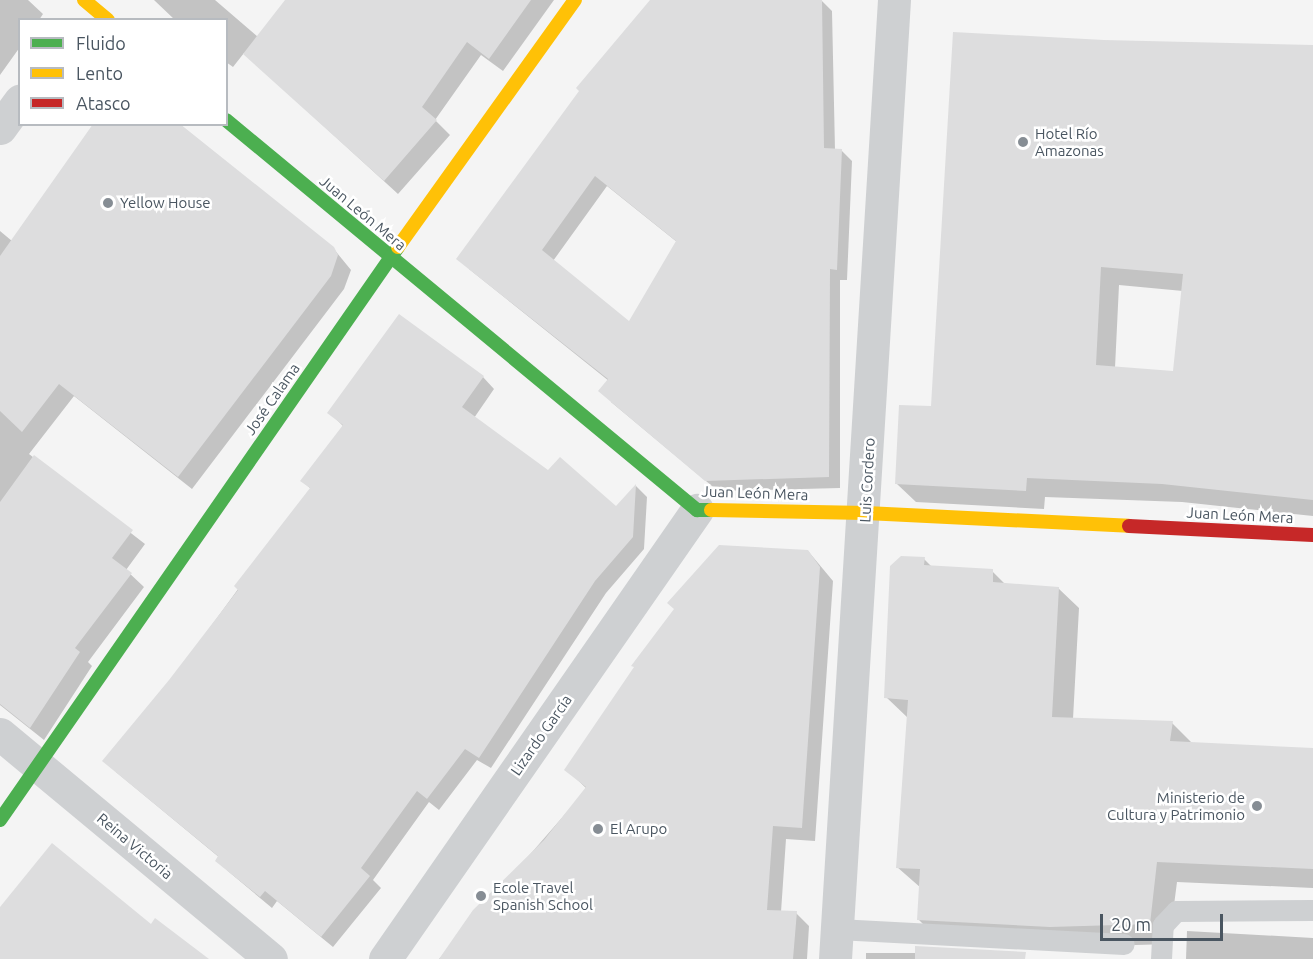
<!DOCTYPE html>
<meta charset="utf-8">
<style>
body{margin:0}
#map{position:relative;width:1313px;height:959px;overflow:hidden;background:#f4f4f4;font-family:Ubuntu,sans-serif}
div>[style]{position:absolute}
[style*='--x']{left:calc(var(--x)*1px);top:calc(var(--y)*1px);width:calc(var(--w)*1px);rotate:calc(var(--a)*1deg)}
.shadow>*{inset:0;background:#0003;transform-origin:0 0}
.building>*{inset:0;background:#ddddde}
.lane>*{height:21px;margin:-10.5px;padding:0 10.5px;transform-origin:10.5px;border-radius:10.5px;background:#ced0d2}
.street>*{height:33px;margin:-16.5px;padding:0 16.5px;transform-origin:16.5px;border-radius:16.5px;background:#ced0d2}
.fast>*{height:14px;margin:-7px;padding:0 7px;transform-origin:7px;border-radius:7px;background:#4caf50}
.slow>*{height:14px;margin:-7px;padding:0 7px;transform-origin:7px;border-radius:7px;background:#ffc107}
.jam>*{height:14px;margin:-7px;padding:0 7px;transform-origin:7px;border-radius:7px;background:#c62828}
.dots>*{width:16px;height:16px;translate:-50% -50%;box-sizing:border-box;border:3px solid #fff;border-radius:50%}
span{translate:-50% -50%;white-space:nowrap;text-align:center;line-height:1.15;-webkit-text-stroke:5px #fff;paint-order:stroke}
.poi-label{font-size:15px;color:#4a5661}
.left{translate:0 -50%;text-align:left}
.right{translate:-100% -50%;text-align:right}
.street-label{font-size:15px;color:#4a5661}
.legend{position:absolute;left:18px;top:18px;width:210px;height:108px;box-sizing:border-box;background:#fff;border:2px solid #b7bbc0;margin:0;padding:8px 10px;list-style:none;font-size:18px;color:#4a5661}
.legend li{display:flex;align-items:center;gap:12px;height:30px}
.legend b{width:30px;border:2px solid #b7bbc0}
.scale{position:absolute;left:1100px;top:914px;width:123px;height:27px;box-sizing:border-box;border:3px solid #4a5661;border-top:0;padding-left:8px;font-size:18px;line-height:21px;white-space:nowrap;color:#4a5661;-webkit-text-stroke:4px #fff;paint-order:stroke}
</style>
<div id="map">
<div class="shadow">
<div style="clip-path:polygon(0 0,28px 0,43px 14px,39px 20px,20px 20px,20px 47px,0 75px)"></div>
<div style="clip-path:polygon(215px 0,258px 37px,287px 0,554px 0,503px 71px,481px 55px,435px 120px,450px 135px,398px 194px,244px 53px,233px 67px,226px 62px,226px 20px,175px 20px,154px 0)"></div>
<div style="clip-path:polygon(evenodd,658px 0,821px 0,832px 11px,835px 150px,841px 150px,852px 161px,847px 280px,840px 280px,840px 488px,718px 491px,611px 402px,609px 381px,469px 269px,658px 0,607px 186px,677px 242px,630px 323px,553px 261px,607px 186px)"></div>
<div style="clip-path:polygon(evenodd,1104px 42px,1313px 46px,1313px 516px,1182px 502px,1045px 497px,1044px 509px,916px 502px,897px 484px,1104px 42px,1119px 285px,1183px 291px,1174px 373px,1115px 368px,1119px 285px)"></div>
<div style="clip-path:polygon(0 231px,12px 241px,333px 248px,351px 270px,344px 289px,192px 489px,74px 396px,29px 454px,145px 544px,126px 570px,144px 587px,88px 662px,92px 666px,44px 740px,0 705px)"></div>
<div style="clip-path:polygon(483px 377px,494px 389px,474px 418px,549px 472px,616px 508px,636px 486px,647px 497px,644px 549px,606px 593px,491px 768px,477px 760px,439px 810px,429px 802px,373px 880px,381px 888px,333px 947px,277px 901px,272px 908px,229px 872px,217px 861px,220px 858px,116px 772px,171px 681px,311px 489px,302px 481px,344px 427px,329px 412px)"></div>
<div style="clip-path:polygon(808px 551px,833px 581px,815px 841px,786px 839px,781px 912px,796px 913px,809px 926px,807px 959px,439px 959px,587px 789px,566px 769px)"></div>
<div style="clip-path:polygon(924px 559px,932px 567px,992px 571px,1006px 585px,1058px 588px,1079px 608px,1073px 719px,1172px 723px,1192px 743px,1313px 749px,1313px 888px,1177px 882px,1169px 944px,1071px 947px,939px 940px,919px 920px,921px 888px,897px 867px,908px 718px,886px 697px)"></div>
<div style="clip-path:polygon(1187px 931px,1313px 938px,1313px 959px,1186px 959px)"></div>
<div style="left:866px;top:953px;width:159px;height:6px"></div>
</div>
<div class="building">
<div style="clip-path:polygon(285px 0,531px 0,489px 59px,467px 42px,422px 107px,437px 120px,384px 181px,243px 54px)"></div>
<div style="clip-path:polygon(evenodd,650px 0,822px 0,824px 148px,842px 149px,837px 270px,830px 269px,829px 477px,705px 481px,598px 391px,608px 379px,456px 259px,579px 91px,576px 88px,650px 0,595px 176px,676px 241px,629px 321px,542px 250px,595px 176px)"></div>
<div style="clip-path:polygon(evenodd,953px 32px,1104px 40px,1313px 45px,1313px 500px,1162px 484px,1027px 478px,1026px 491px,895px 484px,899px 405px,931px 406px,953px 32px,1101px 267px,1183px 274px,1173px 371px,1096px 365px,1101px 267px)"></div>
<div style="clip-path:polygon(93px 124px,180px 124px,334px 247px,338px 255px,331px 276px,178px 477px,59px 384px,22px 432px,0 411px,0 256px)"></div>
<div style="clip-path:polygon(399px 314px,484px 376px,462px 407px,548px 470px,560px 457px,616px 506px,636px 484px,633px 537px,595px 581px,479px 758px,465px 749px,427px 799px,417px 791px,361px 868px,370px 876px,321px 937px,265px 891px,260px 897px,215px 861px,218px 856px,102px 761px,169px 680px,238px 590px,234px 586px,310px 488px,300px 481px,343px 425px,327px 413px)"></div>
<div style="clip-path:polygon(34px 455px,133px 530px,112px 558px,132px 573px,75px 648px,80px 652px,30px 728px,0 704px,0 502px)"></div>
<div style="clip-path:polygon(719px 545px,808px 550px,820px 567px,802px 828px,773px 826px,767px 910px,797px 911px,793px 959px,439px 959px,473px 910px,544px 840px,586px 787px,564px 770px,634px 667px,631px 666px,674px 609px,667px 603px)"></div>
<div style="clip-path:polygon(901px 556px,925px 557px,924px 565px,993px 569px,993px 582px,1059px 587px,1052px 717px,1173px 721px,1170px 741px,1313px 748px,1313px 869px,1157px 862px,1150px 924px,1050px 927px,917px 920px,920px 869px,896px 868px,908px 700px,884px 698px,890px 566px)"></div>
<div style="clip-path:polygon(52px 843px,151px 924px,155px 918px,209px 959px,0 959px,0 907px)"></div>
<div style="clip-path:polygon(915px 946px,1026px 952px,1025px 959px,915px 959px)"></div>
</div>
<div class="lane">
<div style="--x:837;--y:929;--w:287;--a:3"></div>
<div style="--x:1161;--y:959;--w:34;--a:-87"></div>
<div style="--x:1163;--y:925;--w:19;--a:-47"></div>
<div style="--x:1176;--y:911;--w:137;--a:-0.4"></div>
</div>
<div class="street">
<div style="--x:0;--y:128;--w:34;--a:-54"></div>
<div style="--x:0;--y:734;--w:352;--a:39.7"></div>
<div style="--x:385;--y:959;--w:547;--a:-55.21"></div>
<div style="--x:835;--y:959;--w:961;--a:-86.48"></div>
</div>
<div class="fast">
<div style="--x:226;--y:120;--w:612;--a:39.63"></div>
<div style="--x:697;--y:510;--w:14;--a:0"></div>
<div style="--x:0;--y:820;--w:698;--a:-55.22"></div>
</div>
<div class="slow">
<div style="--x:84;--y:0;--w:31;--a:40"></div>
<div style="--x:398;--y:247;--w:304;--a:-54.4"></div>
<div style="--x:711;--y:510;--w:155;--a:1.1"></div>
<div style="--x:866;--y:513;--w:263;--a:2.8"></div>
</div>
<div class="jam">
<div style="--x:1129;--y:526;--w:184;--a:2.8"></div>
</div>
<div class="dots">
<div style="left:1023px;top:142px;background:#868d94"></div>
<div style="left:108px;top:203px;background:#868d94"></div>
<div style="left:1257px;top:806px;background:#868d94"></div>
<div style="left:598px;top:829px;background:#868d94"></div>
<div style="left:481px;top:896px;background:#868d94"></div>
</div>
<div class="poi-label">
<span class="left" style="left:1035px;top:142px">Hotel Río<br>Amazonas</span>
<span class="left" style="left:120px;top:203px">Yellow House</span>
<span class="right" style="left:1245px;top:806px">Ministerio de<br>Cultura y Patrimonio</span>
<span class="left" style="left:610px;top:829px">El Arupo</span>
<span class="left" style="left:493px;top:896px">Ecole Travel<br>Spanish School</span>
</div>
<div class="street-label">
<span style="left:363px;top:213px;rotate:40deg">Juan León Mera</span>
<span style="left:272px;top:399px;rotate:-55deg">José Calama</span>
<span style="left:867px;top:480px;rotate:-87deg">Luis Cordero</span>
<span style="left:755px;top:493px;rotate:2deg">Juan León Mera</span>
<span style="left:1240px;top:515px;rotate:3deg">Juan León Mera</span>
<span style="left:541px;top:735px;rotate:-55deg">Lizardo García</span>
<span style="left:135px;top:846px;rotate:40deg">Reina Victoria</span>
</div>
<ul class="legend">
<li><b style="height:8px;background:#4caf50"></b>Fluido</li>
<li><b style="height:8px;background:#ffc107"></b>Lento</li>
<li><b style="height:8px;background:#c62828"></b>Atasco</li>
</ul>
<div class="scale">20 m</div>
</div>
